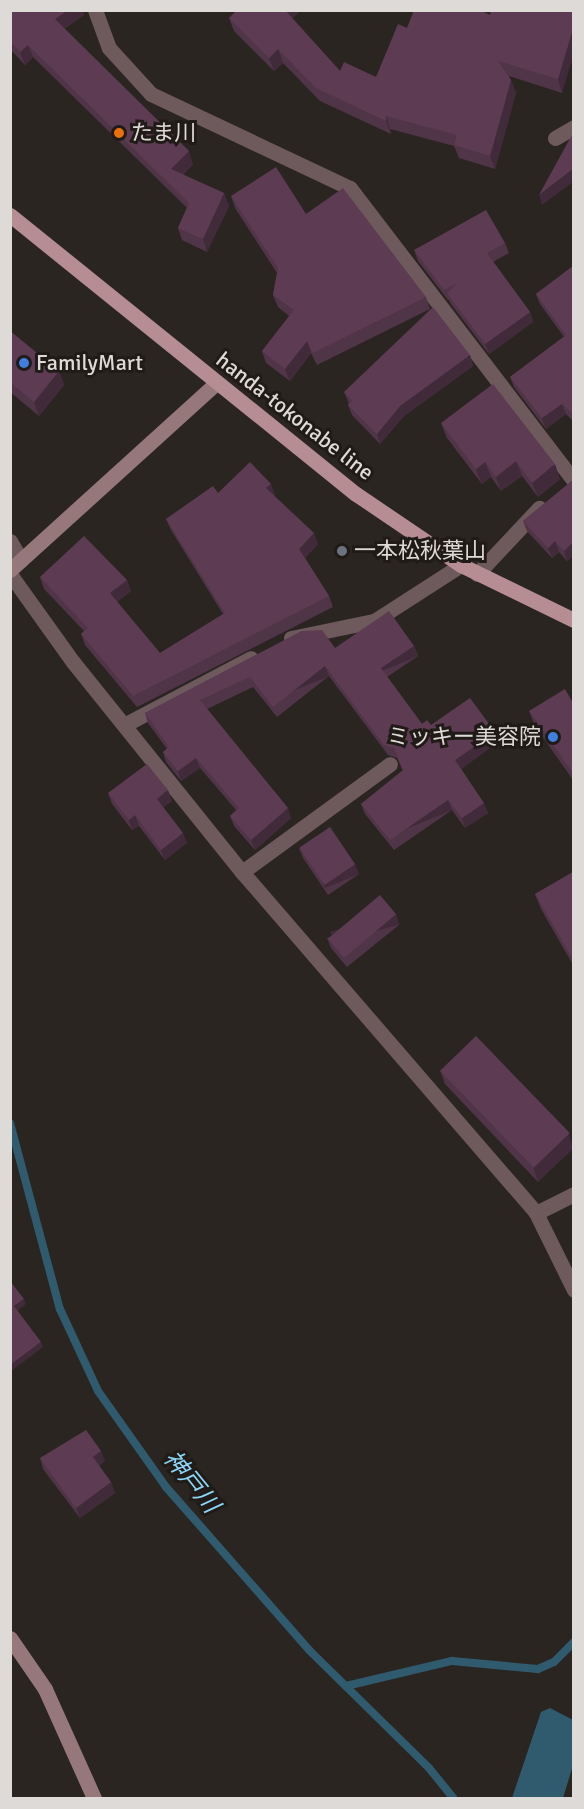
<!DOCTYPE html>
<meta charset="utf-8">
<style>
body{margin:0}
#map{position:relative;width:584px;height:1809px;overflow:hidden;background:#2b2522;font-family:Signika,"Noto Sans JP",sans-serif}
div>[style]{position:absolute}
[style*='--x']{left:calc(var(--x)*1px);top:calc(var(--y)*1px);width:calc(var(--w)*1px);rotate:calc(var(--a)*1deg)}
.water>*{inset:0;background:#305b6f}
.stream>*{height:8px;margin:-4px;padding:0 4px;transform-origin:4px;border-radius:4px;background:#305b6f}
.street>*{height:15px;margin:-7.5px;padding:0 7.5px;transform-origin:7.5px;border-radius:7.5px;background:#6e5a5c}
.secondary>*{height:15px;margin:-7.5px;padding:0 7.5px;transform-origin:7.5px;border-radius:7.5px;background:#96777a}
.primary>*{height:15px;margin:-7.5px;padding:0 7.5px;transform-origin:7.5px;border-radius:7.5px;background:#b58d92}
.wall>*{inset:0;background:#503447}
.shaded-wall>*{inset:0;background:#412a3a;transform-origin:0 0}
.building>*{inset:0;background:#5d3c53;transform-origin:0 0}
.dots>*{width:16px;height:16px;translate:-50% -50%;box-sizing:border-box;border:3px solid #211b18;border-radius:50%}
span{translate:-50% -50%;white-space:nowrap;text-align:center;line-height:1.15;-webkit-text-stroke:6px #211b18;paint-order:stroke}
.poi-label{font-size:22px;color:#dedad8}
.left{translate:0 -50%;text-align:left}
.right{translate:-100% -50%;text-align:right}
.street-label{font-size:22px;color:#dedad8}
.water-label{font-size:24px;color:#8bd5f8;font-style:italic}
.frame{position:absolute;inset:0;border:12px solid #dedad8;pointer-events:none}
</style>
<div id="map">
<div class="water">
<div style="clip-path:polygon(550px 1708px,573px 1720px,573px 1765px,563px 1798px,512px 1798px,541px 1712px)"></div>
</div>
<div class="stream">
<div style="--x:10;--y:1123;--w:193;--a:75"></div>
<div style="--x:60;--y:1309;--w:90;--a:65.1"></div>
<div style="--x:98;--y:1391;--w:118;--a:54.7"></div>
<div style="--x:166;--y:1487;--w:217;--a:48.7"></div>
<div style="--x:309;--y:1650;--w:168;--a:44.5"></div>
<div style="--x:429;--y:1768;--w:38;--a:51"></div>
<div style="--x:346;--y:1686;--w:109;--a:-13.3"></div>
<div style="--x:452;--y:1661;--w:86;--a:5.3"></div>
<div style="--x:538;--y:1669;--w:17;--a:-24"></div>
<div style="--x:554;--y:1662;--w:28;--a:-45"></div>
</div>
<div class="street">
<div style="--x:95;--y:10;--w:40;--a:69.8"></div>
<div style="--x:109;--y:48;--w:62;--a:47.6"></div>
<div style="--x:151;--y:94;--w:220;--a:25.3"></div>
<div style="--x:350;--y:188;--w:367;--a:52.6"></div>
<div style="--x:555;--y:138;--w:22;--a:-30"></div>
<div style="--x:10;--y:541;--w:22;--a:60"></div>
<div style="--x:10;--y:574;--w:108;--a:54.4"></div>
<div style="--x:73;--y:662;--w:270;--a:51.2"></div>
<div style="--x:242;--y:872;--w:450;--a:49.2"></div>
<div style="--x:536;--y:1213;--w:86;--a:63.7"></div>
<div style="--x:477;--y:574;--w:91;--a:-46.8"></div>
<div style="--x:291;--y:638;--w:85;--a:-11.6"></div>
<div style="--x:374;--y:621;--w:103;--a:-32.8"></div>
<div style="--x:126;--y:724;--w:141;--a:-27.8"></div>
<div style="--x:242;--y:872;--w:183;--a:-36.1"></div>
<div style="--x:536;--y:1213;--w:42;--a:-26.6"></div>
</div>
<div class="secondary">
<div style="--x:10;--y:570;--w:278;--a:-42.2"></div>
<div style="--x:10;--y:1638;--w:62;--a:55.5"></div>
<div style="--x:45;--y:1689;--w:120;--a:65.8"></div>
</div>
<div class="primary">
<div style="--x:10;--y:215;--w:444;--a:38.9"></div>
<div style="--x:356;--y:494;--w:127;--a:34.1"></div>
<div style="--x:461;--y:565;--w:126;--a:26"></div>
</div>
<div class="wall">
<div style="clip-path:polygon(10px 10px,82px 10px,84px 15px,64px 29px,193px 164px,183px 175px,224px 193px,229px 206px,207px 252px,182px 240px,178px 228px,187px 208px,33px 57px,25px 65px,10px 49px)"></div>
<div style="clip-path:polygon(573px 10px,562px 93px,509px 76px,516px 93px,495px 169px,459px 158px,454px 146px,390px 129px,391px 134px,320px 101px,283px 63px,274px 71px,234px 31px,229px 18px,293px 19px,340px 71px,376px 77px,407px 28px,490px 15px)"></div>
<div style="clip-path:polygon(231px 196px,306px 214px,426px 297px,430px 309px,317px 365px,311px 353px,290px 381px,266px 363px,262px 351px,289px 316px,278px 307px,273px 295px,277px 273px,235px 208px)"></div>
<div style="clip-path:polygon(505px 243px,509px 253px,493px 262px,530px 312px,533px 322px,489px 354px,451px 304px,449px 300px,448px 300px,418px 261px,414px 250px)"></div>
<div style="clip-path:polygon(573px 266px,573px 421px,566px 414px,546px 429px,514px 387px,510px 377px,564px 337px,540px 304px,536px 294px)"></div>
<div style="clip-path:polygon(10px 331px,59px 371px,64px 385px,39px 416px,10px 392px)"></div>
<div style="clip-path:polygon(470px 355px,473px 366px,404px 416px,380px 444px,352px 415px,348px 405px,349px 404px,344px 392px)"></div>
<div style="clip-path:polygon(441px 423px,560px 479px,538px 497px,522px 476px,501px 491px,491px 477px,482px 484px,447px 438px)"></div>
<div style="clip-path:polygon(573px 480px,573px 556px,567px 561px,559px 552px,552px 558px,527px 531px,523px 521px)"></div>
<div style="clip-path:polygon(218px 493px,275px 495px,274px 496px,318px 544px,305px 558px,329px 596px,333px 607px,137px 707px,85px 645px,81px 634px,84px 631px,44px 589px,40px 577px,127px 580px,131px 591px,117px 602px,160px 653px,223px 614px,171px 530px,166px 519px)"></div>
<div style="clip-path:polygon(302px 631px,335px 648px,414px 646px,418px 656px,387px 677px,422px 724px,431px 725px,498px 742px,461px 769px,488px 813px,465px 828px,452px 810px,394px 850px,365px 814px,361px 804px,403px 771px,397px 758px,388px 755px,329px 676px,277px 717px,253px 687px,207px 709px,291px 818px,255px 850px,234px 826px,230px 816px,236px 810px,200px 768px,181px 781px,166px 762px,163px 752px,167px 749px,148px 723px,145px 713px)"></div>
<div style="clip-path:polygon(573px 703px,573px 780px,535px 726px,529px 711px)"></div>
<div style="clip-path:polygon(108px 793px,172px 801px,163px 807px,187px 843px,165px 860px,139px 826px,132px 830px,112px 804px)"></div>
<div style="clip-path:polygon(299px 848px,359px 874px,328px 895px,303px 858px)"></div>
<div style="clip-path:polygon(573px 872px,573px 965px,541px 909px,535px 894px)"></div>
<div style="clip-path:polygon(396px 914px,399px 925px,347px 967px,331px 948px,327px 938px)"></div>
<div style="clip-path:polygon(440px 1070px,569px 1134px,538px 1182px,445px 1084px)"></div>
<div style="clip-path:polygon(40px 1458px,105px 1461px,99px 1466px,111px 1482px,115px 1493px,80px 1518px,43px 1469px)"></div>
</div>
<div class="shaded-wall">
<div style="clip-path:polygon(68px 10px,82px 10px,84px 15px,59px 32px,55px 19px)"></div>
<div style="clip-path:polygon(284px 10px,301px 10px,289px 22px)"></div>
<div style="clip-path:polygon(573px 29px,573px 57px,562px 93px,558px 79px)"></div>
<div style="clip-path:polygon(28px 45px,33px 57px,25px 65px,20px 52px)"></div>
<div style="clip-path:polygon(278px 49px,283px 63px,274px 71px,269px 58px)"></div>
<div style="clip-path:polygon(511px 80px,516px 93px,495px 169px,490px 156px)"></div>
<div style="clip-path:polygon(386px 116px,390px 129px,391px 134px,386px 121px)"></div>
<div style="clip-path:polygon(189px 151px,193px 164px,175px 182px,171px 169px)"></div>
<div style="clip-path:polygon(573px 169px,573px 182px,542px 205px,539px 195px)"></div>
<div style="clip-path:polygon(224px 193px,229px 206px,207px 252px,203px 239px)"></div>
<div style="clip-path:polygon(530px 312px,533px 322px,489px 354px,485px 344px)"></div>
<div style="clip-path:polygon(307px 341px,311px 353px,290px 381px,285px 369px)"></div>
<div style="clip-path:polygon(470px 355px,473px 366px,404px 416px,380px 444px,377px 434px,400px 406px)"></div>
<div style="clip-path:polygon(59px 371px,64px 385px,39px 416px,34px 402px)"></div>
<div style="clip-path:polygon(562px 404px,566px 414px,546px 429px,542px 418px)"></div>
<div style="clip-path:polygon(516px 461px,522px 476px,501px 491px,496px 477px)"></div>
<div style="clip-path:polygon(485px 462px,491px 477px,482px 484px,476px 469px)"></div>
<div style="clip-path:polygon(555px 464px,560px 479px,538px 497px,532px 483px)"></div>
<div style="clip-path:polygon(271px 484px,275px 495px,271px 499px,266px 488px)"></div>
<div style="clip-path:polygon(314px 533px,318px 544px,303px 560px,299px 549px)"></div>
<div style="clip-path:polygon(555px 541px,559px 552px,552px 558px,548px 548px)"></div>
<div style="clip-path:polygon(573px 542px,573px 556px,567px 561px,564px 551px)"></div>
<div style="clip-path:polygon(127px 580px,131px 591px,114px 604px,110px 593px)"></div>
<div style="left:414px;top:646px;width:11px;height:40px;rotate:68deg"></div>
<div style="left:325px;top:666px;width:11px;height:66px;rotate:68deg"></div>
<div style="clip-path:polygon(495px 732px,498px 742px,459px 771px,455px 760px)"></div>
<div style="clip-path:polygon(196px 758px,200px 768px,181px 781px,178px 771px)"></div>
<div style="clip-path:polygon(168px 790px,172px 801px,160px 810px,157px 799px)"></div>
<div style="left:448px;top:800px;width:11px;height:70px;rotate:68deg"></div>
<div style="clip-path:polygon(484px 803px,488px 813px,465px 828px,462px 818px)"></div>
<div style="clip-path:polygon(288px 808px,291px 818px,255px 850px,251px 840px)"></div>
<div style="clip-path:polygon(135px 815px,139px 826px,132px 830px,129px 820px)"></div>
<div style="clip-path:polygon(183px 833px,187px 843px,165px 860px,161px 850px)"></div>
<div style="left:355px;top:864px;width:11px;height:37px;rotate:68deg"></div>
<div style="left:396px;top:914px;width:11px;height:68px;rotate:75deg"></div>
<div style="clip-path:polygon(569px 1134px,573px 1149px,538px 1182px,533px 1167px)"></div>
<div style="clip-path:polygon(24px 1299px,26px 1304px,16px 1312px,14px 1306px)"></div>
<div style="clip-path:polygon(41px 1342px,43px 1347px,10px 1372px,10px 1365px)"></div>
<div style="clip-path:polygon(101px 1451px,105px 1461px,97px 1467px,93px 1457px)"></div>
<div style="clip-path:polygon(111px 1482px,115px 1493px,80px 1518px,76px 1508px)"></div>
</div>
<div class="building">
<div style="clip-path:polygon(10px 10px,68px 10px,55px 19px,189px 151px,171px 169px,224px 193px,203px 239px,178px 228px,189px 203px,28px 45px,20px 52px,10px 41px)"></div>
<div style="clip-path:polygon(237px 10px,285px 10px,340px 71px,344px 62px,376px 77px,398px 24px,407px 28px,414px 10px,480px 10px,490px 15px,491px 10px,573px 10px,573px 29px,558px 79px,498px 61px,511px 80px,490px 156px,454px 145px,457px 135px,386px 116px,386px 121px,316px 88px,278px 49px,269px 58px,229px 18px)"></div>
<div style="clip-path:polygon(573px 133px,573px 169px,539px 195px)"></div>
<div style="clip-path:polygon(276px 167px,306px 214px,343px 188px,426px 297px,313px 353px,307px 341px,285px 369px,262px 351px,294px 310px,273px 295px,278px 268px,231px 196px)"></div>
<div style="clip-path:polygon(486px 210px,505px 243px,487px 253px,530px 312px,485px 344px,447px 293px,457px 283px,444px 290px,414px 250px)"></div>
<div style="clip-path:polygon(573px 266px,573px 414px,562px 404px,542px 418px,510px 377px,566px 335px,536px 294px)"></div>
<div style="clip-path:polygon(433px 307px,470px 355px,400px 406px,377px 434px,348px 405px,352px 401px,344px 392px)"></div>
<div style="clip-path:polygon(10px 331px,59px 371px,34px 402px,10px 382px)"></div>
<div style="clip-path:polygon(493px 384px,555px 464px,532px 483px,516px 461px,496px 477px,485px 462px,476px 469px,441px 423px)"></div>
<div style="clip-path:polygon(250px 462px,271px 484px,266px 488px,314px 533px,299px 549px,329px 596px,133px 696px,81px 634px,88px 628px,40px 577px,84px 536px,127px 580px,110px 593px,160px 653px,225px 613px,166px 519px,213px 486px,218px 493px)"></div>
<div style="clip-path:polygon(573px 480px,573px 542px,564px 551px,555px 541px,548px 548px,523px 521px)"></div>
<div style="clip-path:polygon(389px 611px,414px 646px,381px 668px,422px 724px,427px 720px,431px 725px,470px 698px,495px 732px,455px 760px,484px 803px,462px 818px,448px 800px,390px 840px,361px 804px,403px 770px,394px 748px,384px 745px,325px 666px,273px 707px,250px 677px,200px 700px,288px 808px,251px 840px,230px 816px,239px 808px,196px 758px,178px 771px,163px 752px,169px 747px,145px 713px,302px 631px,322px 630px,335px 648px)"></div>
<div style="clip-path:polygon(565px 689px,573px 703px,573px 773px,529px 711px)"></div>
<div style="clip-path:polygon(147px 764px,168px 790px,157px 799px,183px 833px,161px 850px,135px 815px,129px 820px,108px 793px)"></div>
<div style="left:330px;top:827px;width:45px;height:37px;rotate:56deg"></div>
<div style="clip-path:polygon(573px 872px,573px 959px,535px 894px)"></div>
<div style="left:380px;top:895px;width:25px;height:68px;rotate:50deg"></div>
<div style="left:476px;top:1036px;width:135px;height:50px;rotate:46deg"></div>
<div style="clip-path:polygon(10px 1281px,24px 1299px,14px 1306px,41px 1342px,10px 1365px)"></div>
<div style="clip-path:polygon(86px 1430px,101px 1451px,93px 1457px,111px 1482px,76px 1508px,40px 1458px)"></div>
</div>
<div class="dots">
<div style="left:119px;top:133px;background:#e8710a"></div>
<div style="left:24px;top:363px;background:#3f7fe0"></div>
<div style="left:342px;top:551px;background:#6b7280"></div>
<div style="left:553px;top:737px;background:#3f7fe0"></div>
</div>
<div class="poi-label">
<span class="left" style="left:131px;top:133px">たま川</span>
<span class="left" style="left:36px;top:363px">FamilyMart</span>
<span class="left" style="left:354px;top:551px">一本松秋葉山</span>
<span class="right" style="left:541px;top:737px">ミッキー美容院</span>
</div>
<div class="street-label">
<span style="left:295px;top:416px;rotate:38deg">handa-tokonabe line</span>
</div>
<div class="water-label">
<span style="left:191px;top:1482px;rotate:51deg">神戸川</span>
</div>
<div class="frame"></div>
</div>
